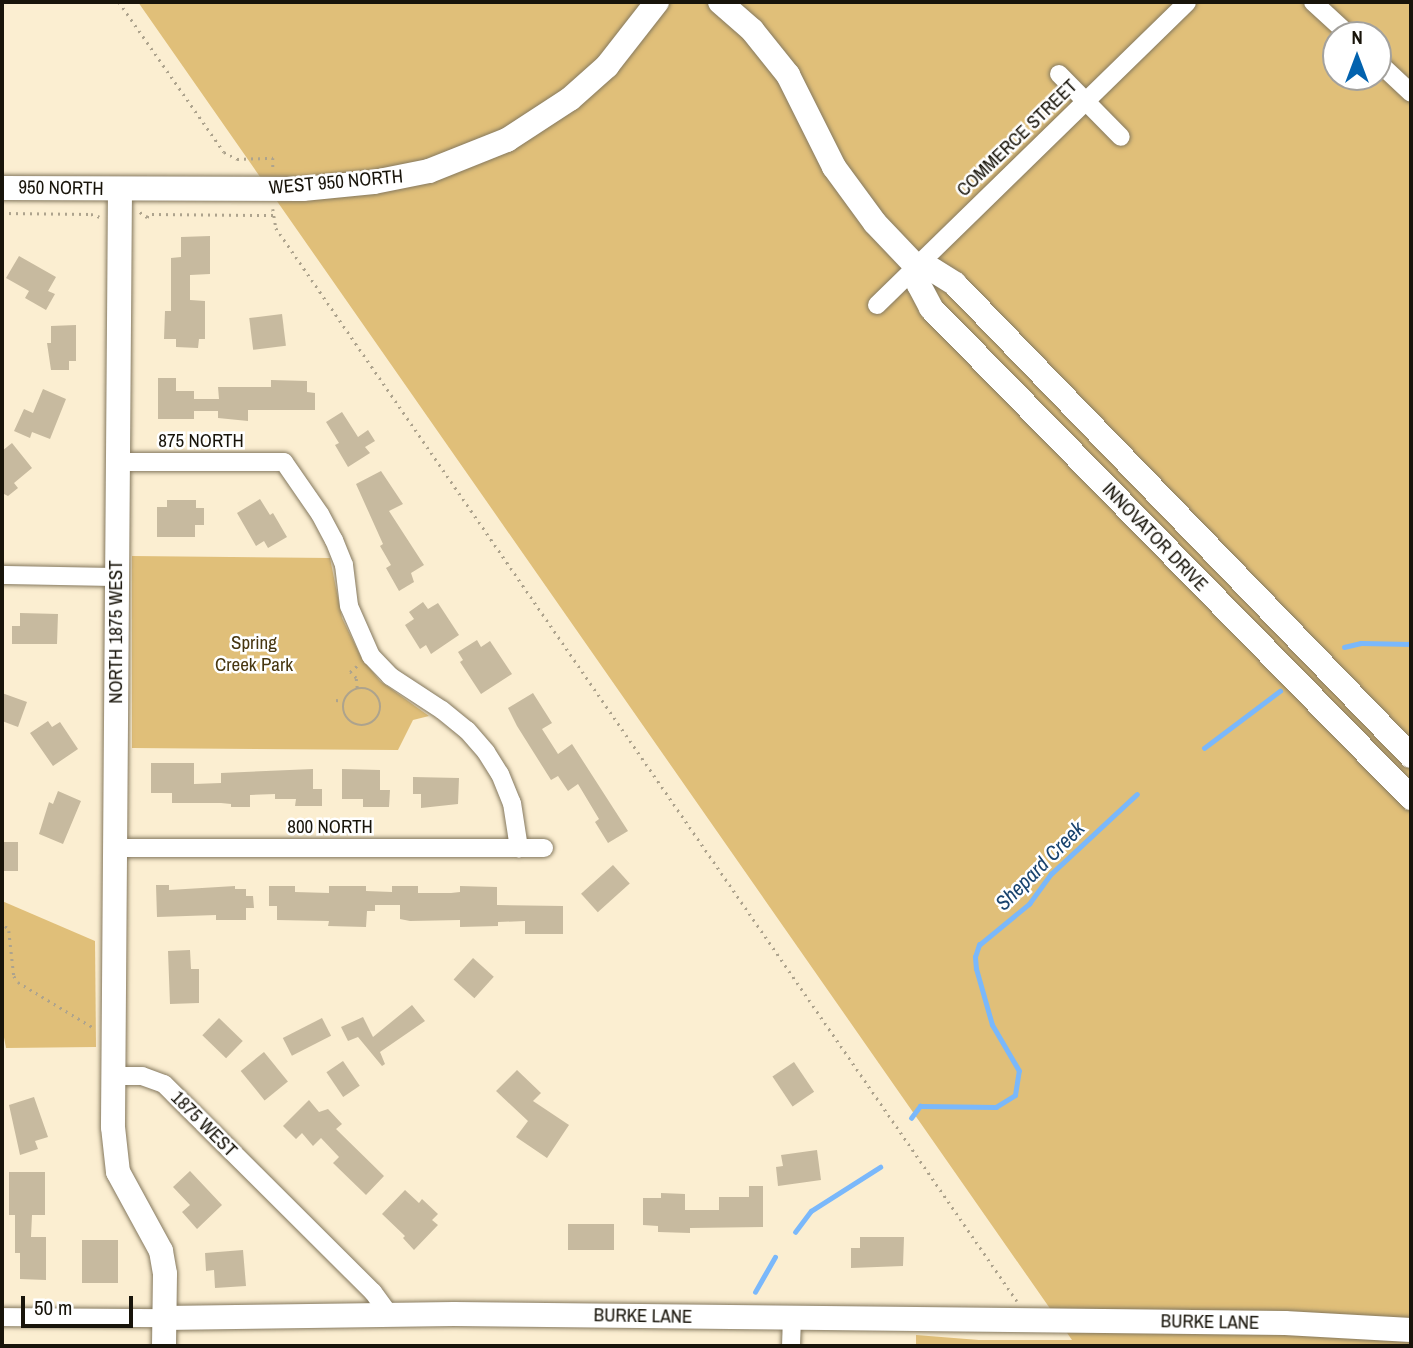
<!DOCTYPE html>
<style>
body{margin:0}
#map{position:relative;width:1413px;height:1348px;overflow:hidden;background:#fbeed1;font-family:"Archivo Narrow",sans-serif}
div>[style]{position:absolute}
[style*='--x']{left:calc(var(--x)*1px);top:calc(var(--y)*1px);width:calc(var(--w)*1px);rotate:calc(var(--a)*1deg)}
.green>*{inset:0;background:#e0bf79}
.stream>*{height:4.5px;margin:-2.25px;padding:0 2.25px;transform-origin:2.25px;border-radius:2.25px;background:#7ab8fb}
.building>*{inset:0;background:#c7ba9f;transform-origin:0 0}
.path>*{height:2.5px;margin-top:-1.25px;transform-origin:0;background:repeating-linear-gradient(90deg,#ada38d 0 2px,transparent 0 7px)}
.path>.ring{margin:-1.25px;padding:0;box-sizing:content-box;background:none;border:2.5px solid #ada38d;border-radius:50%}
.roads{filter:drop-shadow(0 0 2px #84785e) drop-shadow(0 0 2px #84785e)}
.street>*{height:18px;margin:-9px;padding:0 9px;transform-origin:9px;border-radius:9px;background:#fff}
.secondary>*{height:24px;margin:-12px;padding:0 12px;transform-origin:12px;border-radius:12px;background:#fff}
span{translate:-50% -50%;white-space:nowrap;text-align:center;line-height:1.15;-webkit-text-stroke:5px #fff;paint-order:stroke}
.street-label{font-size:19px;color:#18140a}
.park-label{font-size:19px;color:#473610}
.water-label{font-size:21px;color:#18436e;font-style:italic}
.frame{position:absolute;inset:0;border:4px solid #18140a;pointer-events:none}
.north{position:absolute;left:1322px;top:21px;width:70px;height:70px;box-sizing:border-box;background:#fff;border:2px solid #a3a19d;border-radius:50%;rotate:0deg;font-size:19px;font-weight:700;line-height:28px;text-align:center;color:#18140a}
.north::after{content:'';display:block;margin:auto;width:24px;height:32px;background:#0262ae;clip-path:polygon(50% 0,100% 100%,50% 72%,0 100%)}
.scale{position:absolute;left:21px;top:1296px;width:112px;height:32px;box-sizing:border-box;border:4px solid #18140a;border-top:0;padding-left:9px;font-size:21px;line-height:24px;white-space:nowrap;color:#18140a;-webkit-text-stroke:5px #fff;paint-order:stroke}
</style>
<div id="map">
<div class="green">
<div style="clip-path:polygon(evenodd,138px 2px,1411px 2px,1411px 1346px,916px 1346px,916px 1335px,979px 1340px,1072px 1340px,138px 2px,1336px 35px,1378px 35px,1378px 77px,1336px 77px,1336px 35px)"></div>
<div style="clip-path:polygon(132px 556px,330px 558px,342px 618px,362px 659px,380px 681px,429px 716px,413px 720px,398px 750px,132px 748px)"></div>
<div style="clip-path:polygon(2px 901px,95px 941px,96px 1047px,6px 1048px,2px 1027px)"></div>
</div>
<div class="stream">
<div style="--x:1344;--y:647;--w:17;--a:-13"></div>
<div style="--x:1361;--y:643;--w:50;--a:1.1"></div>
<div style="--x:1204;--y:748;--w:95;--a:-36.9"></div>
<div style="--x:911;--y:1118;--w:15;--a:-53"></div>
<div style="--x:920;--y:1106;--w:76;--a:0.8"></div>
<div style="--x:996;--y:1107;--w:22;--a:-32"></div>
<div style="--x:1015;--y:1095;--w:24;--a:-81"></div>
<div style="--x:1019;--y:1071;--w:53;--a:-120.4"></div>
<div style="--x:992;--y:1025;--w:58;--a:-105.9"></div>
<div style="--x:976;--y:969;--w:12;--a:-95"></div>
<div style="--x:975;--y:957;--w:13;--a:-72"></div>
<div style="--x:979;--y:945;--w:65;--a:-39.4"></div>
<div style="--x:1029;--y:904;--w:37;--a:-54"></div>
<div style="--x:1051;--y:874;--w:117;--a:-42.9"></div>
<div style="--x:795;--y:1232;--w:26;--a:-53"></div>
<div style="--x:811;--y:1211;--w:82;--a:-32.5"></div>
<div style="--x:755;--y:1292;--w:40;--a:-60.3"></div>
</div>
<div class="building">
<div style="clip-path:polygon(210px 236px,210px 274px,190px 275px,190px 300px,205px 301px,205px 339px,199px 339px,198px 348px,176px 347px,176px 339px,164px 339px,165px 311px,171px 311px,171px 258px,181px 257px,181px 237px)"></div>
<div style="clip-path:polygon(19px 256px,56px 277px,48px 291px,55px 294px,46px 310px,25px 298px,29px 291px,6px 278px)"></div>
<div style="left:282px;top:314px;width:32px;height:33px;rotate:83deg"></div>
<div style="clip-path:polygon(76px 325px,76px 361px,69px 361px,69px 370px,51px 370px,47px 343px,51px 343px,51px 326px)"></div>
<div style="clip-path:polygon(158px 378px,176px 378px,176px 391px,194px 391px,194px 399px,219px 399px,218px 387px,271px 387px,271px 380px,307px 381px,307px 392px,315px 393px,315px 410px,248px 410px,248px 421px,218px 418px,218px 411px,194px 411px,194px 419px,158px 419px)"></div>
<div style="clip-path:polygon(43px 389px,66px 399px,50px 439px,32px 432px,30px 438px,14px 431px,24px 409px,33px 413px)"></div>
<div style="clip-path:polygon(342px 412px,358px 437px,368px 430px,375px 441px,365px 447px,370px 453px,348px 467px,335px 445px,339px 443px,326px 422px)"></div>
<div style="clip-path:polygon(12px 443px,32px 468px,14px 483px,18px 488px,8px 496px,2px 493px,2px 451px)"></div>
<div style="clip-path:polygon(381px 471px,403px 504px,389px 511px,424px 565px,411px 573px,414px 582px,399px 591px,386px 568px,391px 565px,380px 546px,383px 544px,356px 484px)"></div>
<div style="clip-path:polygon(260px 499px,270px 515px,273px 513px,287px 537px,268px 548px,264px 541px,256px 546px,237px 513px)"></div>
<div style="clip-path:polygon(167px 500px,196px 500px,196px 508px,204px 508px,204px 525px,195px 525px,195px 537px,157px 537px,157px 507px,167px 507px)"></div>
<div style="clip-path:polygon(423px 602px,428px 609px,438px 603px,459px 635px,431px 654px,426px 645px,420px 649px,405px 625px,414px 619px,409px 612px)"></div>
<div style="clip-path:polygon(20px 613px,58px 614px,57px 644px,12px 644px,12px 626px,20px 626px)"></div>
<div style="clip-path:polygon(477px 640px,481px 647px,490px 641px,512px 674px,481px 694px,460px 662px,463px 660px,458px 652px)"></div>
<div style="clip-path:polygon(2px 693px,27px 702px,18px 727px,2px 721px)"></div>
<div style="clip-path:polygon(533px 693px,552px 723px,542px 729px,558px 754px,572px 744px,628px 831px,608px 843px,595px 822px,599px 819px,578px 784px,568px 791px,558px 776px,551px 780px,517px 726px,508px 708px)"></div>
<div style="clip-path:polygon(48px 721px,52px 727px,60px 722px,78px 749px,53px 766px,30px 733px)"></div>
<div style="clip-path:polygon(151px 763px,194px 763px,194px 784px,221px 783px,221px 773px,313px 769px,313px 789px,322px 789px,322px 806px,295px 806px,296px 799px,275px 799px,275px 794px,250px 795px,250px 807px,231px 807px,231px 804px,221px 803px,172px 803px,172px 793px,151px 793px)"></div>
<div style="clip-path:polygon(342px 769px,380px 770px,380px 790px,390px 790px,389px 807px,363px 807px,363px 799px,342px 799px)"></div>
<div style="clip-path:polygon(413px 777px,459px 778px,458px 804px,421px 808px,421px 794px,413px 794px)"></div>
<div style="clip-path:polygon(58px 791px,81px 801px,63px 844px,39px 834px,49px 802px,53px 804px)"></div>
<div style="left:2px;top:842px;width:16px;height:29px"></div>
<div style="left:613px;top:865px;width:25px;height:43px;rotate:48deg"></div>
<div style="clip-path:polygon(156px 885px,169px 885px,169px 890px,235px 886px,235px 889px,246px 889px,246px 896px,253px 896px,254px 908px,246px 908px,246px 920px,216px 920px,216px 915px,157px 917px)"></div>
<div style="clip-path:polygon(269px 886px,295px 886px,295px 892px,329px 893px,329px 886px,366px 886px,366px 891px,392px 892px,392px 886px,418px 886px,418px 893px,451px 893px,460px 892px,460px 886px,497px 887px,497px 905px,563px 906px,563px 934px,525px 934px,525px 921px,498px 922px,498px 926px,460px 927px,460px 920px,410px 921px,400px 919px,400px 905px,375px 905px,375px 911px,367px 911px,366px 927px,328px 926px,329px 921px,277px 920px,277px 906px,269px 906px)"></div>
<div style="clip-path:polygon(190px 950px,191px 969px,199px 969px,199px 1003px,170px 1004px,168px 951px)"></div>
<div style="left:473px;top:958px;width:28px;height:29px;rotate:42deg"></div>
<div style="clip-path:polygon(412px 1005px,425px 1021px,380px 1052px,385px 1064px,382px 1066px,358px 1037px,348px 1041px,341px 1027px,363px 1017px,373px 1037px)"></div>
<div style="left:219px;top:1018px;width:33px;height:24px;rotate:44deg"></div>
<div style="left:322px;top:1018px;width:20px;height:44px;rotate:63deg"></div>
<div style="left:264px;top:1052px;width:38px;height:30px;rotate:51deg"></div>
<div style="left:343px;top:1061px;width:30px;height:20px;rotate:56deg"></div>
<div style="left:794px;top:1062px;width:36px;height:26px;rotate:56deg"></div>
<div style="clip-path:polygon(517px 1070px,541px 1093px,533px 1101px,569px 1125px,547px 1158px,516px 1137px,528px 1121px,496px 1091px)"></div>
<div style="clip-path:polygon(34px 1097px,48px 1137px,35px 1141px,38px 1149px,20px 1155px,9px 1105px)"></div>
<div style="clip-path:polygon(309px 1100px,319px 1112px,328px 1109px,342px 1124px,336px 1129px,384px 1176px,366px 1195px,333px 1163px,339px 1157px,321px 1138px,313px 1146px,302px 1133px,296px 1139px,283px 1126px)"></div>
<div style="clip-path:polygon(817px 1150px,821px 1180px,778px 1186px,776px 1167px,783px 1166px,781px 1155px)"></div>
<div style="clip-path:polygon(190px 1171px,222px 1205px,197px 1229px,182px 1212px,190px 1205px,173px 1187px)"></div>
<div style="clip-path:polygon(9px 1172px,45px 1172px,45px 1215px,32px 1215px,31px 1237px,46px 1237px,46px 1280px,20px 1279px,20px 1253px,15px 1253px,15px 1215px,9px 1215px)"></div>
<div style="clip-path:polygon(749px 1186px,763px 1186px,763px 1227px,690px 1228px,690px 1233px,658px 1232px,658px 1226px,643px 1225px,643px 1198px,661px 1198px,661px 1193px,685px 1194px,685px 1210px,719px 1210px,719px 1197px,749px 1197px)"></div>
<div style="clip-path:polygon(405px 1190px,419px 1203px,422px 1199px,438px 1214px,432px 1220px,438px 1225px,414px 1250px,403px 1238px,405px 1236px,382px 1214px)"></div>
<div style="left:614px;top:1224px;width:26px;height:46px;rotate:90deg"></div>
<div style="clip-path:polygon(860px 1237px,904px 1237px,903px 1266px,851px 1268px,851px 1248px,860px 1248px)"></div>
<div style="left:82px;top:1240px;width:36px;height:43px"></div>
<div style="clip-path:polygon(243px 1250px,246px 1286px,215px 1288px,214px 1270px,206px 1271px,205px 1253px)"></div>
</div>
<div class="path">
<div style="--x:119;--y:2;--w:183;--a:55"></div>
<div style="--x:224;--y:152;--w:15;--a:28"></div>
<div style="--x:237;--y:159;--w:36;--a:-2"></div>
<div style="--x:273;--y:158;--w:13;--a:90"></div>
<div style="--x:273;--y:209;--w:19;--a:81"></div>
<div style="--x:276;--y:228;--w:1304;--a:55.37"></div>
<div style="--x:140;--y:212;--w:9;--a:36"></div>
<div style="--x:147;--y:217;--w:6;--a:-31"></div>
<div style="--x:152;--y:214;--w:121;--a:0.5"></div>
<div style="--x:2;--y:213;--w:89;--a:0.6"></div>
<div style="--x:91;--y:214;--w:9;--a:18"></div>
<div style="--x:357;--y:688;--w:10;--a:-96"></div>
<div style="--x:356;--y:678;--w:8;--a:-135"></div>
<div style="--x:350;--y:672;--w:11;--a:-41"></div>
<div class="ring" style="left:343px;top:688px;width:35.5px;height:35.5px"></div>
<div style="--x:336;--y:700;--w:8;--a:7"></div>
<div style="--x:2;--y:920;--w:13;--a:58"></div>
<div style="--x:9;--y:931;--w:45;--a:83.7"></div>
<div style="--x:14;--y:976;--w:7;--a:56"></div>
<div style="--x:18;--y:982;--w:89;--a:31.2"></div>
</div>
<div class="roads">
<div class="street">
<div style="--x:1313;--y:2;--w:49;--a:42.5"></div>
<div style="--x:1378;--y:62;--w:45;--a:43.2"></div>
<div style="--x:1059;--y:74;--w:88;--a:45.5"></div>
<div style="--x:877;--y:305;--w:433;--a:-44.3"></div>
<div style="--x:118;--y:462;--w:166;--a:0"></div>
<div style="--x:284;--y:462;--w:63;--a:55.3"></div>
<div style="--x:320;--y:514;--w:30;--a:62"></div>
<div style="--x:334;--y:540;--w:27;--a:68"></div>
<div style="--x:344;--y:565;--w:41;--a:83"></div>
<div style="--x:349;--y:606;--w:55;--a:66.3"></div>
<div style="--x:371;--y:656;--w:28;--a:46"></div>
<div style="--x:390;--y:676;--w:62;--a:33.2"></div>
<div style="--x:442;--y:710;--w:32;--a:39"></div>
<div style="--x:467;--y:730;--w:29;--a:49"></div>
<div style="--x:486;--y:752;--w:26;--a:58"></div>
<div style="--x:500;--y:774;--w:31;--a:68"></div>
<div style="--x:512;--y:803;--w:46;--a:81.2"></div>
<div style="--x:2;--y:575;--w:115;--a:1"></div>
<div style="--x:115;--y:848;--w:429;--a:0"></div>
<div style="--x:113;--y:1076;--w:29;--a:0"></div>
<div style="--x:142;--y:1076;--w:23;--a:20"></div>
<div style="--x:164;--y:1084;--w:295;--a:44.9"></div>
<div style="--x:373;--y:1292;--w:27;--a:54"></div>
<div style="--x:2;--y:1317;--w:162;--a:0.4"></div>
<div style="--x:791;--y:1346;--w:28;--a:-88"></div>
</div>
<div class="secondary">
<div style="--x:720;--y:2;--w:43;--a:41.2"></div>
<div style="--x:752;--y:30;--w:58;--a:51.3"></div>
<div style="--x:788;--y:75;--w:103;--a:63.4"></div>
<div style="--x:834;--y:167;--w:69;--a:53.8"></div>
<div style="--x:875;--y:223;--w:59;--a:46.4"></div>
<div style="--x:916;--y:266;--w:17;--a:13"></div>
<div style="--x:933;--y:270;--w:26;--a:32"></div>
<div style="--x:955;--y:284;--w:656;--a:45.99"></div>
<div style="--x:2;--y:188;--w:301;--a:0.2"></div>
<div style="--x:303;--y:189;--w:71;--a:-5.6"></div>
<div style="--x:374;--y:182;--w:56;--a:-11.3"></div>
<div style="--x:429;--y:171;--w:84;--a:-21.7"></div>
<div style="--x:507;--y:140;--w:75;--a:-33.1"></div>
<div style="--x:570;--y:99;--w:50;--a:-41.7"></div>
<div style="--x:607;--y:66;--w:81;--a:-52"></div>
<div style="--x:120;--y:189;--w:938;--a:90.43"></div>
<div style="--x:113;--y:1127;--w:45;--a:83.7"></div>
<div style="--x:118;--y:1172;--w:90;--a:61.4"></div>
<div style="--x:161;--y:1251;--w:23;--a:80"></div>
<div style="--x:165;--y:1274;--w:72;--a:90.8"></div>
<div style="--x:916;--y:266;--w:19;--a:81"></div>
<div style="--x:919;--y:285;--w:26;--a:62"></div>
<div style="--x:931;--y:308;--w:686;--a:45.59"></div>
<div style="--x:164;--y:1318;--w:290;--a:-0.8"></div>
<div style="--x:454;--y:1314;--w:831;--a:0.62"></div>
<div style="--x:1285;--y:1323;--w:126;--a:3.2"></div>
</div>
</div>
<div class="street-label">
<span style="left:1017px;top:138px;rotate:-44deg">COMMERCE STREET</span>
<span style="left:336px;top:182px;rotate:-5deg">WEST 950 NORTH</span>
<span style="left:61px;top:188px;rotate:1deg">950 NORTH</span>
<span style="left:201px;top:441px">875 NORTH</span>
<span style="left:1155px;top:537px;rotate:46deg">INNOVATOR DRIVE</span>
<span style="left:116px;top:632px;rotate:-90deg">NORTH 1875 WEST</span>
<span style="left:330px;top:827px">800 NORTH</span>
<span style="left:204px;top:1124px;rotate:45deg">1875 WEST</span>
<span style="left:643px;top:1316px;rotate:1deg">BURKE LANE</span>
<span style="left:1210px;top:1322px;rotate:1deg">BURKE LANE</span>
</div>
<div class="park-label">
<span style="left:254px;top:654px">Spring<br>Creek Park</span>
</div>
<div class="water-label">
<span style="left:1040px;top:866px;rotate:-45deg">Shepard Creek</span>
</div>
<div class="frame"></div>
<div class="north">N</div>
<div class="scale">50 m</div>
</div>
